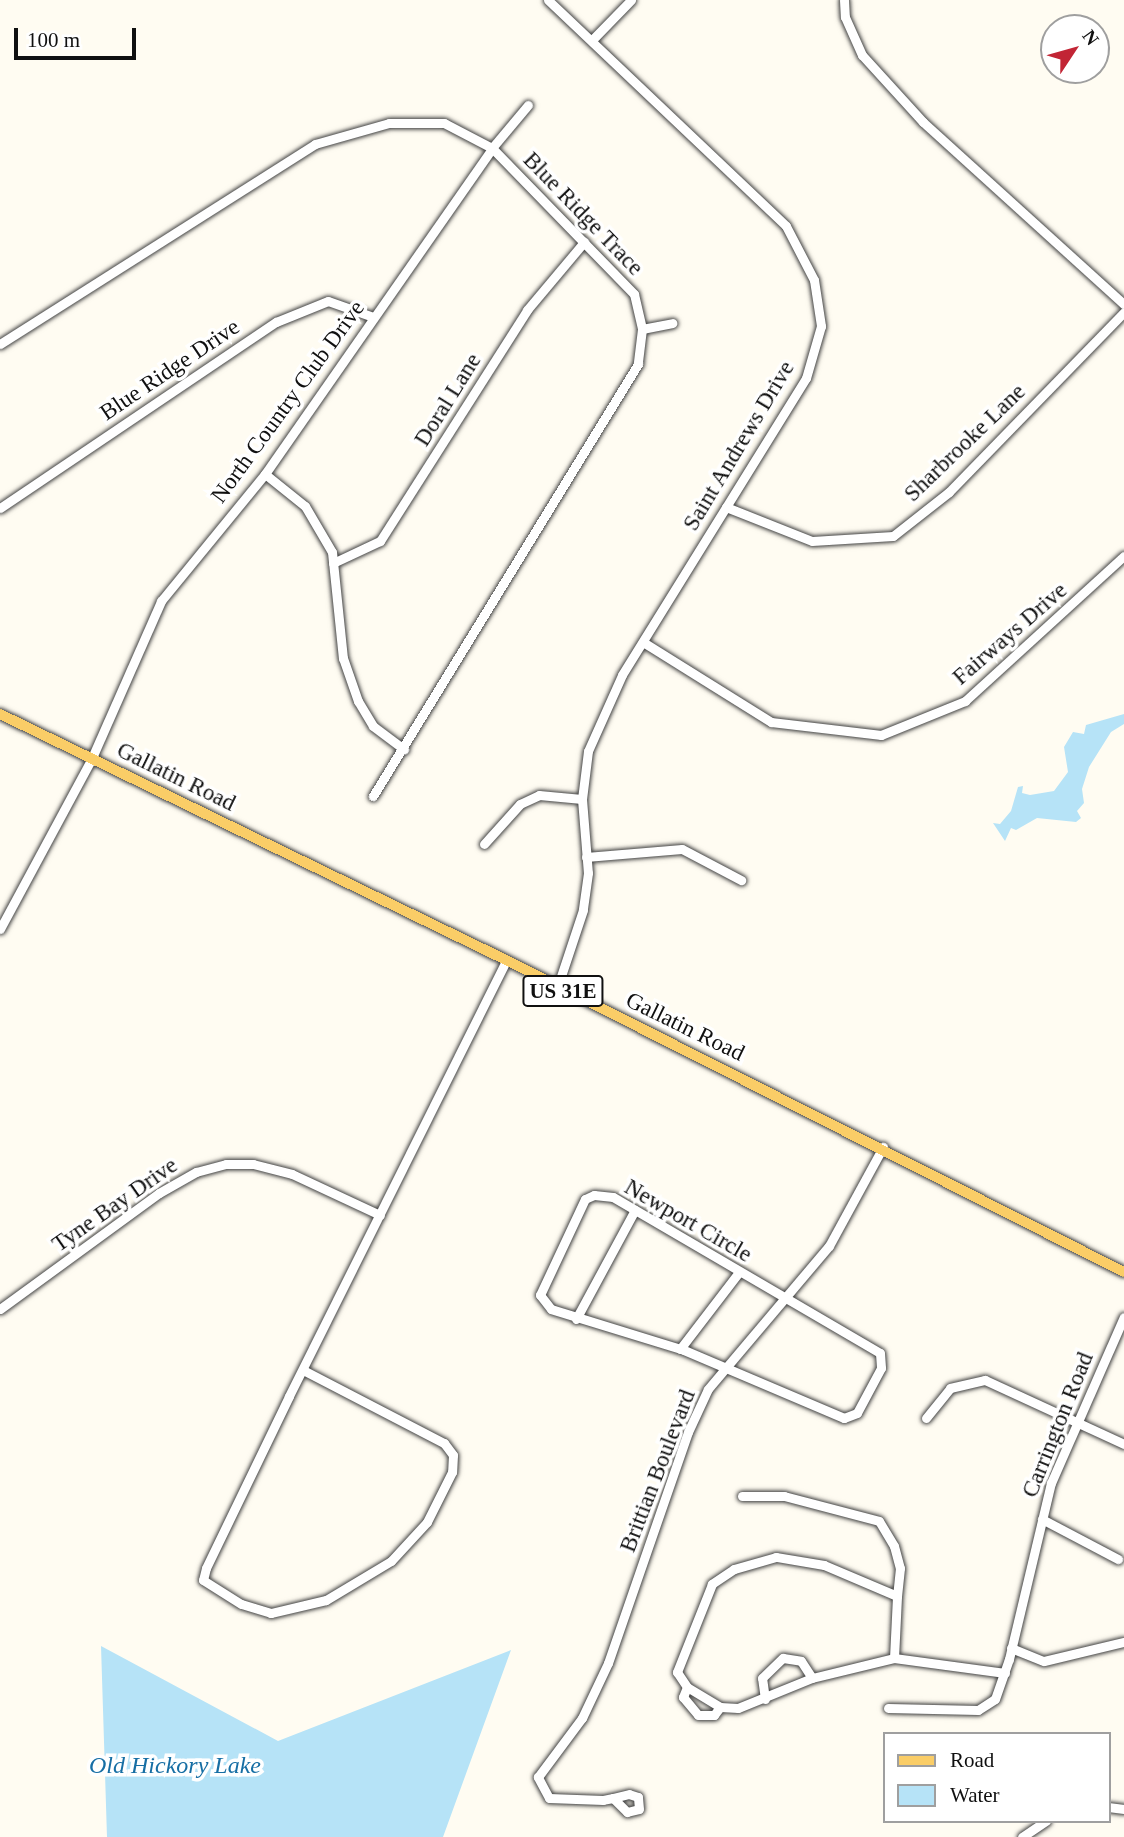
<!DOCTYPE html>
<style>
body{margin:0}
#map{position:relative;width:1124px;height:1837px;overflow:hidden;background:#fffcf2;font-family:Georgia,serif}
div>[style]{position:absolute}
[style*='--x']{left:calc(var(--x)*1px);top:calc(var(--y)*1px);width:calc(var(--w)*1px);rotate:calc(var(--a)*1deg)}
.water>*{inset:0;background:#b6e3f7}
.roads{filter:drop-shadow(0 0 2px #434343) drop-shadow(0 0 2px #434343)}
.minor>*{height:9px;margin:-4.5px;padding:0 4.5px;transform-origin:4.5px;border-radius:4.5px;background:#fff}
.major>*{height:10px;margin:-5px;padding:0 5px;transform-origin:5px;border-radius:5px;background:#facd67}
span{translate:-50% -50%;white-space:nowrap;text-align:center;line-height:1.15;-webkit-text-stroke:7px #fff;paint-order:stroke}
.shield-label span{padding:2px 5px;background:#fff;border:2px solid;border-radius:5px;-webkit-text-stroke-width:0}
.shield-label{font-size:21px;color:#101010;font-weight:700}
.street-label{font-size:23px;color:#101010}
.water-label{font-size:24px;color:#166ea4;font-style:italic}
.legend{position:absolute;left:883px;top:1732px;width:228px;height:91px;box-sizing:border-box;background:#fff;border:2px solid #9f9f9f;margin:0;padding:9px 12px;list-style:none;font-size:21px;color:#101010}
.legend li{display:flex;align-items:center;gap:14px;height:35px}
.legend b{width:35px;border:2px solid #9f9f9f}
.north{position:absolute;left:1040px;top:14px;width:70px;height:70px;box-sizing:border-box;background:#fff;border:2px solid #9f9f9f;border-radius:50%;rotate:54deg;font-size:19px;font-weight:700;line-height:28px;text-align:center;color:#101010}
.north::after{content:'';display:block;margin:auto;width:24px;height:32px;background:#c22535;clip-path:polygon(50% 0,100% 100%,50% 72%,0 100%)}
.scale{position:absolute;left:14px;top:28px;width:122px;height:32px;box-sizing:border-box;border:4px solid #101010;border-top:0;padding-left:9px;font-size:21px;line-height:24px;white-space:nowrap;color:#101010;-webkit-text-stroke:5px #fff;paint-order:stroke}
</style>
<div id="map">
<div class="water">
<div style="clip-path:polygon(1124px 714px,1124px 724px,1111px 732px,1089px 767px,1082px 789px,1084px 803px,1077px 811px,1081px 818px,1076px 822px,1037px 818px,1016px 830px,1011px 828px,1005px 841px,993px 823px,1000px 824px,1011px 811px,1018px 787px,1023px 786px,1022px 793px,1030px 795px,1054px 791px,1068px 772px,1064px 747px,1073px 732px,1084px 734px,1086px 725px)"></div>
<div style="clip-path:polygon(101px 1646px,278px 1741px,511px 1650px,443px 1837px,107px 1837px)"></div>
</div>
<div class="roads">
<div class="minor">
<div style="--x:548;--y:0;--w:328;--a:43.5"></div>
<div style="--x:786;--y:226;--w:61;--a:62.6"></div>
<div style="--x:814;--y:280;--w:47;--a:81.3"></div>
<div style="--x:821;--y:326;--w:54;--a:106.1"></div>
<div style="--x:806;--y:378;--w:349;--a:121.8"></div>
<div style="--x:622;--y:675;--w:83;--a:114.1"></div>
<div style="--x:588;--y:751;--w:48;--a:97.1"></div>
<div style="--x:582;--y:799;--w:74;--a:85.4"></div>
<div style="--x:588;--y:873;--w:37;--a:98"></div>
<div style="--x:583;--y:910;--w:82;--a:108.4"></div>
<div style="--x:844;--y:0;--w:17;--a:87"></div>
<div style="--x:845;--y:17;--w:42;--a:65.9"></div>
<div style="--x:862;--y:55;--w:91;--a:47.7"></div>
<div style="--x:923;--y:122;--w:271;--a:42.2"></div>
<div style="--x:592;--y:40;--w:56;--a:-45.7"></div>
<div style="--x:642;--y:329;--w:31;--a:-11"></div>
<div style="--x:0;--y:344;--w:373;--a:-32.4"></div>
<div style="--x:315;--y:144;--w:77;--a:-15.8"></div>
<div style="--x:389;--y:123;--w:55;--a:0"></div>
<div style="--x:444;--y:123;--w:54;--a:27.5"></div>
<div style="--x:492;--y:148;--w:204;--a:45.8"></div>
<div style="--x:634;--y:294;--w:36;--a:77"></div>
<div style="--x:642;--y:329;--w:35;--a:97"></div>
<div style="--x:638;--y:364;--w:507;--a:121.53"></div>
<div style="--x:265;--y:474;--w:51;--a:38.7"></div>
<div style="--x:305;--y:506;--w:53;--a:59.6"></div>
<div style="--x:332;--y:552;--w:107;--a:84.1"></div>
<div style="--x:343;--y:658;--w:46;--a:70.8"></div>
<div style="--x:358;--y:701;--w:29;--a:59"></div>
<div style="--x:373;--y:726;--w:39;--a:37"></div>
<div style="--x:726;--y:507;--w:92;--a:21.6"></div>
<div style="--x:812;--y:541;--w:81;--a:-3.5"></div>
<div style="--x:893;--y:536;--w:71;--a:-38.2"></div>
<div style="--x:949;--y:492;--w:251;--a:-45.8"></div>
<div style="--x:0;--y:508;--w:333;--a:-34"></div>
<div style="--x:276;--y:322;--w:56;--a:-22"></div>
<div style="--x:328;--y:301;--w:48;--a:19.6"></div>
<div style="--x:333;--y:563;--w:52;--a:-25.1"></div>
<div style="--x:380;--y:541;--w:274;--a:-57.5"></div>
<div style="--x:527;--y:310;--w:89;--a:-50"></div>
<div style="--x:643;--y:642;--w:151;--a:32"></div>
<div style="--x:771;--y:722;--w:111;--a:6.7"></div>
<div style="--x:881;--y:735;--w:91;--a:-22"></div>
<div style="--x:965;--y:701;--w:215;--a:-42.4"></div>
<div style="--x:484;--y:844;--w:54;--a:-48"></div>
<div style="--x:520;--y:804;--w:21;--a:-25"></div>
<div style="--x:539;--y:795;--w:43;--a:5.3"></div>
<div style="--x:586;--y:857;--w:96;--a:-4.8"></div>
<div style="--x:682;--y:849;--w:67;--a:27.7"></div>
<div style="--x:0;--y:929;--w:192;--a:-61.7"></div>
<div style="--x:91;--y:760;--w:174;--a:-66.2"></div>
<div style="--x:161;--y:601;--w:164;--a:-50.7"></div>
<div style="--x:265;--y:474;--w:397;--a:-55.1"></div>
<div style="--x:492;--y:148;--w:56;--a:-50.1"></div>
<div style="--x:594;--y:1195;--w:19;--a:6"></div>
<div style="--x:613;--y:1197;--w:309;--a:30.3"></div>
<div style="--x:880;--y:1353;--w:15;--a:86"></div>
<div style="--x:881;--y:1368;--w:51;--a:118.1"></div>
<div style="--x:857;--y:1413;--w:14;--a:159"></div>
<div style="--x:844;--y:1418;--w:174;--a:-157"></div>
<div style="--x:684;--y:1350;--w:139;--a:-162.9"></div>
<div style="--x:551;--y:1309;--w:18;--a:-128"></div>
<div style="--x:540;--y:1295;--w:106;--a:-64.9"></div>
<div style="--x:585;--y:1199;--w:10;--a:-24"></div>
<div style="--x:0;--y:1309;--w:197;--a:-36.1"></div>
<div style="--x:159;--y:1193;--w:43;--a:-29.6"></div>
<div style="--x:196;--y:1172;--w:31;--a:-15"></div>
<div style="--x:226;--y:1164;--w:27;--a:0"></div>
<div style="--x:253;--y:1164;--w:40;--a:14.4"></div>
<div style="--x:292;--y:1174;--w:97;--a:25"></div>
<div style="--x:576;--y:1319;--w:124;--a:-61.6"></div>
<div style="--x:680;--y:1349;--w:97;--a:-52.5"></div>
<div style="--x:303;--y:1370;--w:159;--a:27.4"></div>
<div style="--x:444;--y:1443;--w:15;--a:53"></div>
<div style="--x:453;--y:1455;--w:17;--a:93"></div>
<div style="--x:452;--y:1472;--w:56;--a:116.6"></div>
<div style="--x:427;--y:1522;--w:53;--a:132.7"></div>
<div style="--x:391;--y:1561;--w:76;--a:149"></div>
<div style="--x:326;--y:1600;--w:57;--a:166.7"></div>
<div style="--x:271;--y:1613;--w:31;--a:-163"></div>
<div style="--x:241;--y:1604;--w:45;--a:-147.7"></div>
<div style="--x:203;--y:1580;--w:12;--a:-76"></div>
<div style="--x:206;--y:1568;--w:191;--a:-64.2"></div>
<div style="--x:289;--y:1396;--w:487;--a:-63.5"></div>
<div style="--x:926;--y:1418;--w:38;--a:-51"></div>
<div style="--x:950;--y:1388;--w:36;--a:-13"></div>
<div style="--x:985;--y:1380;--w:153;--a:24.7"></div>
<div style="--x:742;--y:1496;--w:42;--a:0"></div>
<div style="--x:784;--y:1496;--w:98;--a:14.7"></div>
<div style="--x:879;--y:1521;--w:29;--a:59"></div>
<div style="--x:894;--y:1546;--w:23;--a:75"></div>
<div style="--x:900;--y:1568;--w:28;--a:96"></div>
<div style="--x:1042;--y:1519;--w:86;--a:27.8"></div>
<div style="--x:1011;--y:1648;--w:35;--a:22"></div>
<div style="--x:1044;--y:1661;--w:82;--a:-13.4"></div>
<div style="--x:894;--y:1658;--w:62;--a:-87.2"></div>
<div style="--x:897;--y:1596;--w:79;--a:-157"></div>
<div style="--x:824;--y:1565;--w:49;--a:-170.5"></div>
<div style="--x:776;--y:1557;--w:44;--a:164.1"></div>
<div style="--x:734;--y:1569;--w:27;--a:146"></div>
<div style="--x:712;--y:1584;--w:95;--a:111.7"></div>
<div style="--x:677;--y:1672;--w:18;--a:56"></div>
<div style="--x:687;--y:1687;--w:39;--a:31"></div>
<div style="--x:720;--y:1707;--w:18;--a:3"></div>
<div style="--x:738;--y:1708;--w:80;--a:-22.1"></div>
<div style="--x:812;--y:1678;--w:84;--a:-13.7"></div>
<div style="--x:894;--y:1658;--w:112;--a:7.7"></div>
<div style="--x:687;--y:1687;--w:11;--a:112"></div>
<div style="--x:683;--y:1697;--w:23;--a:50"></div>
<div style="--x:698;--y:1715;--w:16;--a:0"></div>
<div style="--x:714;--y:1715;--w:10;--a:-53"></div>
<div style="--x:765;--y:1699;--w:21;--a:-98"></div>
<div style="--x:762;--y:1678;--w:29;--a:-44"></div>
<div style="--x:783;--y:1658;--w:18;--a:9"></div>
<div style="--x:801;--y:1661;--w:20;--a:57"></div>
<div style="--x:888;--y:1708;--w:90;--a:1.3"></div>
<div style="--x:978;--y:1710;--w:20;--a:-33"></div>
<div style="--x:995;--y:1699;--w:42;--a:-70.7"></div>
<div style="--x:1009;--y:1659;--w:181;--a:-76.6"></div>
<div style="--x:1051;--y:1483;--w:181;--a:-66.3"></div>
<div style="--x:613;--y:1798;--w:20;--a:45"></div>
<div style="--x:627;--y:1812;--w:12;--a:-14"></div>
<div style="--x:639;--y:1809;--w:12;--a:-95"></div>
<div style="--x:638;--y:1797;--w:9;--a:-162"></div>
<div style="--x:629;--y:1794;--w:16;--a:166"></div>
<div style="--x:613;--y:1798;--w:10;--a:169"></div>
<div style="--x:603;--y:1800;--w:54;--a:-177.9"></div>
<div style="--x:549;--y:1798;--w:24;--a:-118"></div>
<div style="--x:538;--y:1777;--w:74;--a:-53.3"></div>
<div style="--x:582;--y:1718;--w:61;--a:-64.7"></div>
<div style="--x:608;--y:1663;--w:244;--a:-70.9"></div>
<div style="--x:688;--y:1432;--w:47;--a:-65.1"></div>
<div style="--x:708;--y:1389;--w:187;--a:-49.8"></div>
<div style="--x:829;--y:1246;--w:113;--a:-61.4"></div>
<div style="--x:1108;--y:1807;--w:16;--a:7"></div>
<div style="--x:1022;--y:1837;--w:29;--a:-34"></div>
</div>
<div class="major">
<div style="--x:0;--y:714;--w:563;--a:25.93"></div>
<div style="--x:506;--y:960;--w:692;--a:26.79"></div>
</div>
</div>
<div class="shield-label">
<span style="left:563px;top:991px">US 31E</span>
</div>
<div class="street-label">
<span style="left:583px;top:214px;rotate:46deg">Blue Ridge Trace</span>
<span style="left:170px;top:370px;rotate:-34deg">Blue Ridge Drive</span>
<span style="left:448px;top:400px;rotate:-58deg">Doral Lane</span>
<span style="left:288px;top:402px;rotate:-54deg">North Country Club Drive</span>
<span style="left:965px;top:443px;rotate:-44deg">Sharbrooke Lane</span>
<span style="left:739px;top:446px;rotate:-59deg">Saint Andrews Drive</span>
<span style="left:1010px;top:634px;rotate:-41deg">Fairways Drive</span>
<span style="left:176px;top:777px;rotate:26deg">Gallatin Road</span>
<span style="left:685px;top:1027px;rotate:26deg">Gallatin Road</span>
<span style="left:115px;top:1205px;rotate:-35deg">Tyne Bay Drive</span>
<span style="left:688px;top:1221px;rotate:30deg">Newport Circle</span>
<span style="left:1058px;top:1425px;rotate:-68deg">Carrington Road</span>
<span style="left:658px;top:1471px;rotate:-69deg">Brittian Boulevard</span>
</div>
<div class="water-label">
<span style="left:175px;top:1766px">Old Hickory Lake</span>
</div>
<ul class="legend">
<li><b style="height:9px;background:#facd67"></b>Road</li>
<li><b style="height:19px;background:#b6e3f7"></b>Water</li>
</ul>
<div class="north">N</div>
<div class="scale">100 m</div>
</div>
